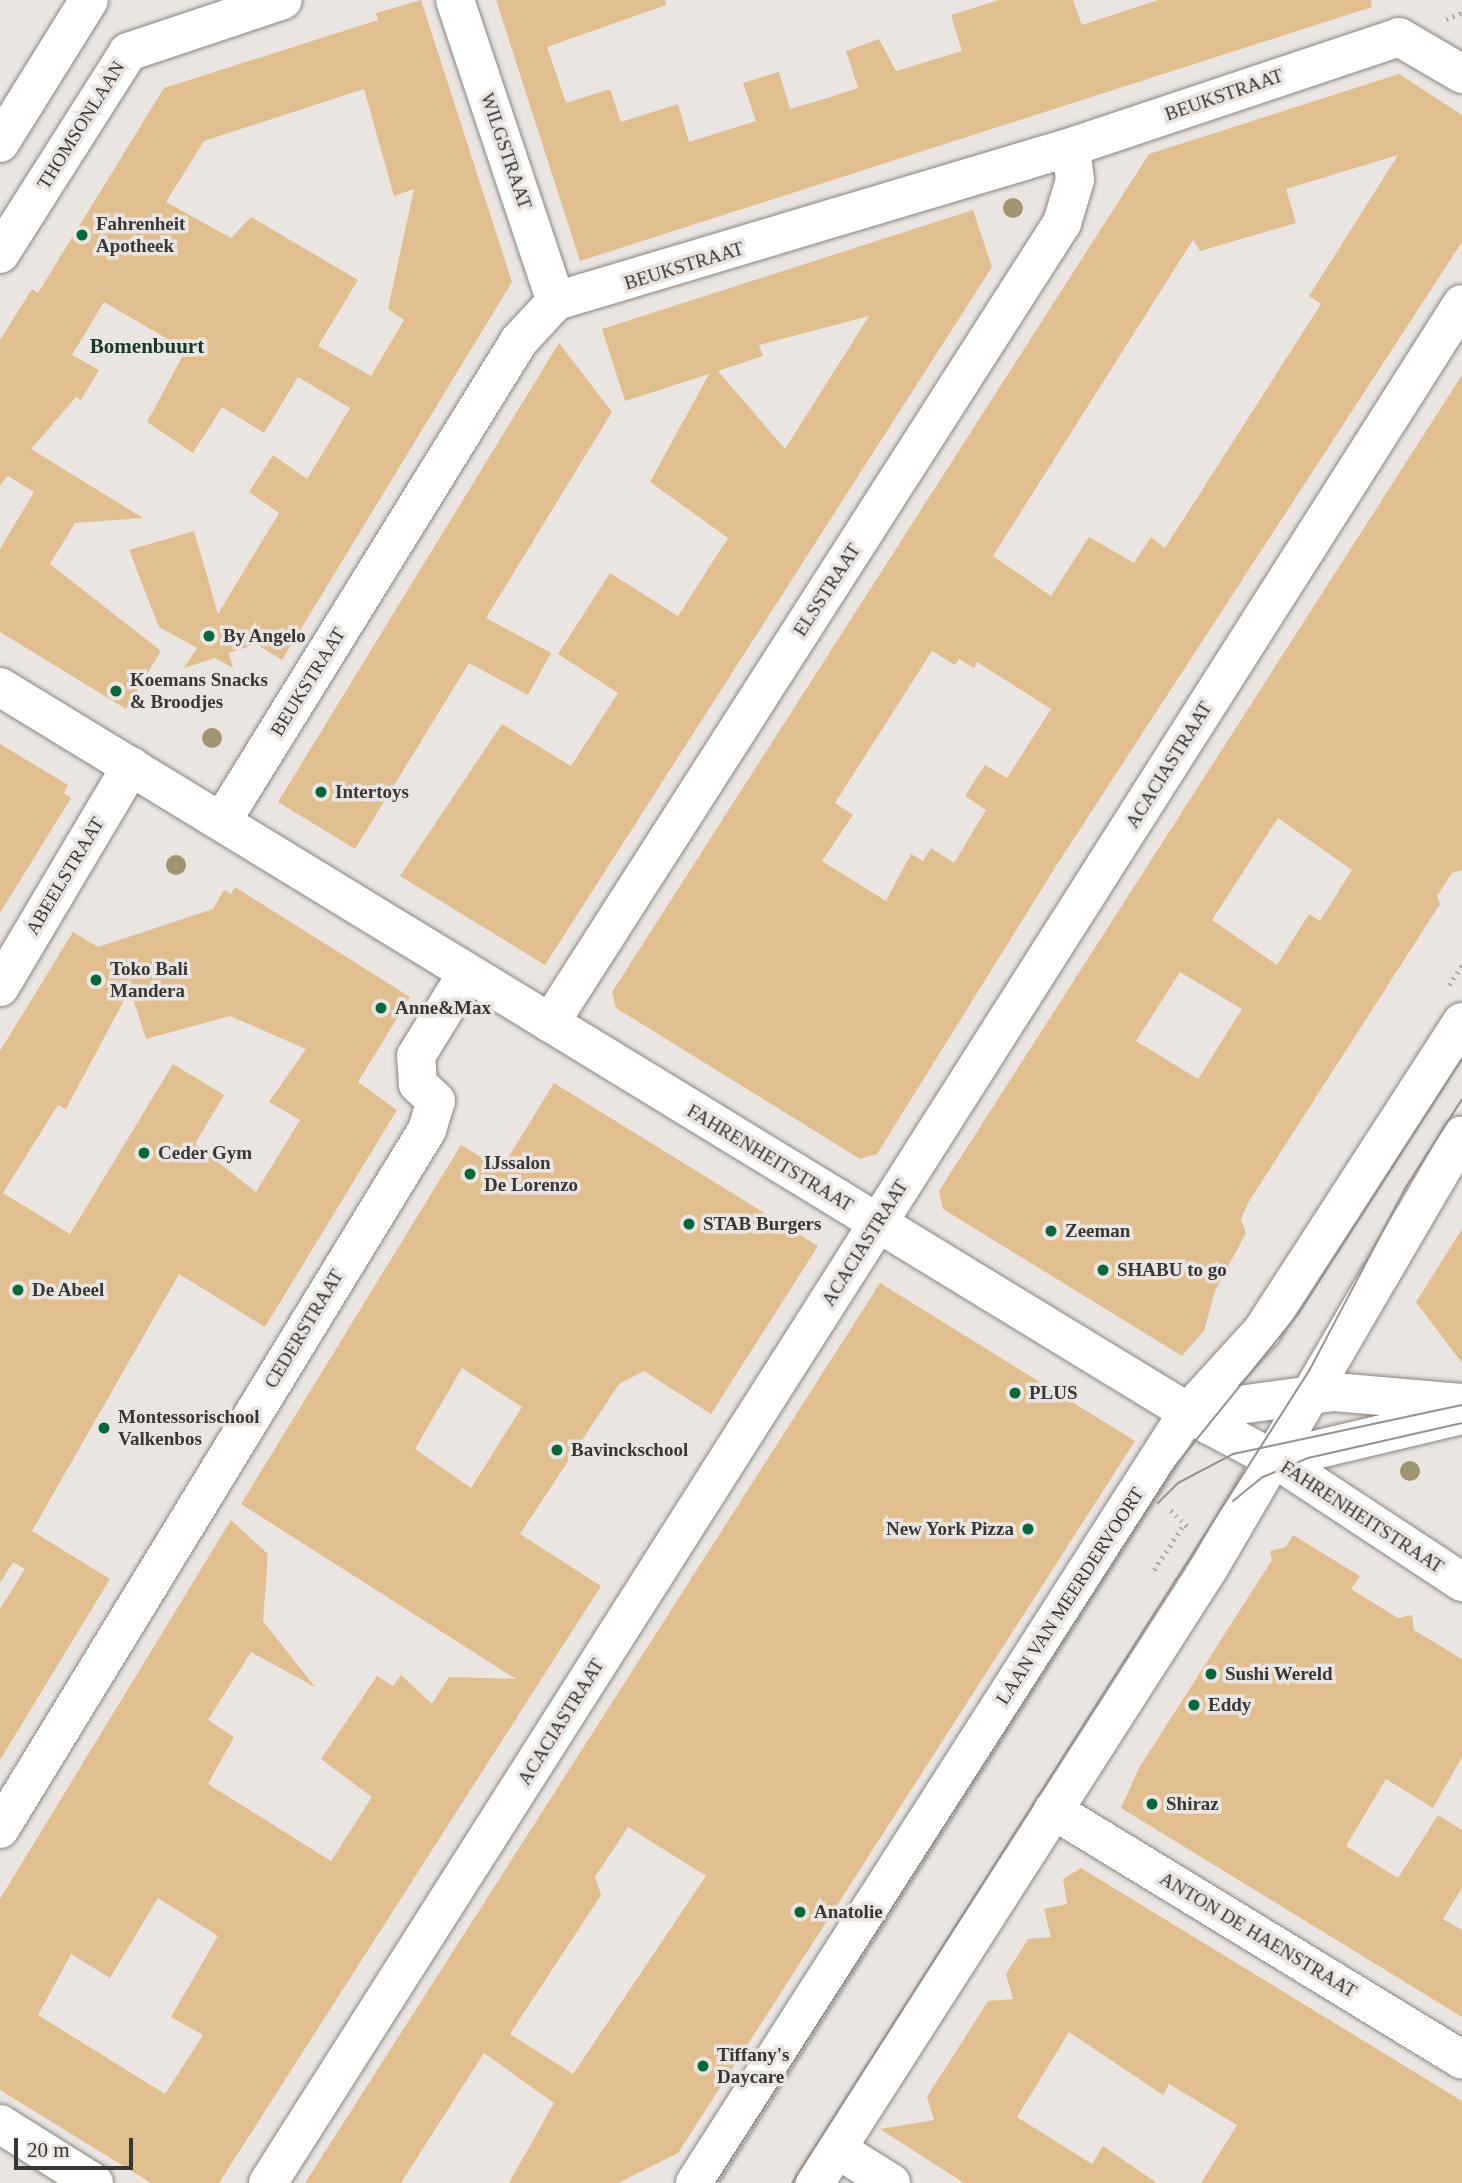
<!DOCTYPE html>
<style>
body{margin:0}
#map{position:relative;width:1462px;height:2183px;overflow:hidden;background:#ebe5e1;font-family:Georgia,serif}
div>[style]{position:absolute}
[style*='--x']{left:calc(var(--x)*1px);top:calc(var(--y)*1px);width:calc(var(--w)*1px);rotate:calc(var(--a)*1deg)}
.building>*{inset:0;background:#e0be90}
.path>*{height:4.5px;margin-top:-2.25px;transform-origin:0;background:repeating-linear-gradient(90deg,#afaaa7 0 2px,transparent 0 7px)}
.roads{filter:drop-shadow(0 0 2px #8a8581) drop-shadow(0 0 2px #8a8581)}
.minor>*{height:38px;margin:-19px;padding:0 19px;transform-origin:19px;border-radius:19px;background:#fff}
.tertiary>*{height:38px;margin:-19px;padding:0 19px;transform-origin:19px;border-radius:19px;background:#fff}
.tram>*{height:2px;margin:-1px;padding:0 1px;transform-origin:1px;border-radius:1px;background:#96928f}
.trees>*{width:20px;height:20px;margin:-10px;border-radius:50%;background:#a09571}
.dots>*{width:19px;height:19px;translate:-50% -50%;box-sizing:border-box;border:4px solid #ebe5e1;border-radius:50%}
span{translate:-50% -50%;white-space:nowrap;text-align:center;line-height:1.15;-webkit-text-stroke:7px #ebe5e1;paint-order:stroke}
.street-label{font-size:19px;color:#393736}
.poi-label{font-size:19px;color:#393736;font-weight:700}
.left{translate:0 -50%;text-align:left}
.right{translate:-100% -50%;text-align:right}
.neighbourhood-label{font-size:21px;color:#123923;font-weight:700}
.scale{position:absolute;left:14px;top:2138px;width:119px;height:32px;box-sizing:border-box;border:4px solid #393736;border-top:0;padding-left:9px;font-size:21px;line-height:24px;white-space:nowrap;color:#393736;-webkit-text-stroke:5px #ebe5e1;paint-order:stroke}
</style>
<div id="map">
<div class="building">
<div style="clip-path:polygon(evenodd,421px 0,512px 282px,282px 660px,256px 644px,229px 653px,233px 668px,215px 658px,184px 668px,197px 648px,159px 627px,129px 550px,194px 531px,218px 614px,279px 513px,249px 492px,273px 455px,307px 479px,350px 408px,298px 377px,264px 433px,222px 407px,193px 453px,147px 422px,186px 350px,104px 302px,72px 355px,99px 370px,81px 400px,76px 397px,31px 449px,143px 518px,75px 523px,50px 564px,161px 651px,126px 709px,0 632px,0 549px,34px 492px,8px 476px,0 485px,0 340px,32px 289px,38px 293px,164px 88px,378px 20px,376px 13px,421px 0,364px 89px,394px 196px,414px 189px,388px 309px,404px 320px,371px 376px,318px 346px,358px 280px,251px 217px,231px 238px,166px 202px,204px 141px,364px 89px)"></div>
<div style="clip-path:polygon(496px 0,665px 0,666px 5px,547px 47px,566px 103px,610px 89px,621px 122px,678px 104px,689px 142px,756px 121px,743px 83px,779px 72px,790px 109px,821px 100px,858px 88px,846px 51px,879px 39px,896px 71px,962px 51px,951px 15px,999px 0,1073px 0,1082px 25px,1158px 0,1371px 0,1372px 7px,580px 261px)"></div>
<div style="clip-path:polygon(evenodd,1399px 74px,1462px 115px,1462px 242px,1056px 866px,877px 1154px,860px 1159px,616px 1008px,612px 992px,1149px 154px,1399px 74px,1398px 155px,1309px 296px,1321px 304px,1165px 548px,1151px 537px,1134px 563px,1089px 537px,1051px 596px,993px 556px,1193px 240px,1200px 251px,1296px 223px,1286px 189px,1398px 155px,1399px 74px,932px 651px,955px 665px,959px 659px,974px 668px,977px 662px,1051px 709px,1007px 778px,985px 765px,965px 796px,986px 810px,954px 863px,931px 848px,923px 861px,911px 854px,886px 901px,822px 861px,853px 815px,835px 803px,932px 651px)"></div>
<div style="clip-path:polygon(evenodd,973px 210px,992px 267px,545px 965px,400px 876px,502px 724px,571px 766px,618px 693px,558px 654px,610px 573px,678px 616px,728px 538px,650px 482px,709px 374px,625px 401px,602px 329px,973px 210px,869px 316px,785px 449px,718px 371px,763px 356px,759px 345px,869px 316px)"></div>
<div style="clip-path:polygon(559px 343px,612px 412px,486px 618px,551px 653px,528px 695px,469px 663px,355px 849px,278px 802px)"></div>
<div style="clip-path:polygon(evenodd,1462px 375px,1462px 870px,1452px 873px,1437px 896px,1440px 904px,1248px 1203px,1241px 1219px,1246px 1233px,1215px 1291px,1204px 1331px,1182px 1356px,943px 1209px,939px 1191px,1462px 375px,1278px 818px,1352px 870px,1320px 921px,1309px 914px,1277px 965px,1212px 920px,1278px 818px,1462px 375px,1180px 972px,1242px 1009px,1198px 1079px,1136px 1041px,1180px 972px)"></div>
<div style="clip-path:polygon(0 744px,68px 785px,64px 793px,71px 798px,0 913px)"></div>
<div style="clip-path:polygon(evenodd,235px 887px,410px 997px,358px 1082px,397px 1110px,265px 1327px,179px 1274px,32px 1531px,110px 1579px,0 1760px,0 1609px,25px 1569px,13px 1562px,0 1583px,0 1051px,73px 932px,98px 947px,213px 909px,224px 890px,231px 894px,235px 887px,130px 989px,146px 1039px,230px 1016px,306px 1049px,269px 1102px,300px 1120px,256px 1192px,195px 1144px,224px 1095px,173px 1064px,70px 1234px,3px 1193px,58px 1105px,66px 1109px,130px 989px)"></div>
<div style="clip-path:polygon(evenodd,554px 1083px,818px 1246px,711px 1414px,644px 1371px,619px 1384px,520px 1534px,601px 1586px,219px 2183px,151px 2183px,0 2090px,0 1899px,231px 1520px,268px 1554px,263px 1621px,315px 1687px,251px 1652px,208px 1720px,234px 1737px,208px 1784px,331px 1861px,372px 1797px,321px 1759px,377px 1676px,393px 1686px,401px 1675px,432px 1704px,449px 1677px,516px 1679px,241px 1504px,461px 1145px,501px 1169px,554px 1083px,462px 1368px,522px 1407px,471px 1488px,415px 1449px,462px 1368px,554px 1083px,158px 1898px,218px 1936px,171px 2017px,203px 2035px,165px 2094px,38px 2015px,71px 1954px,110px 1978px,158px 1898px)"></div>
<div style="clip-path:polygon(1462px 1229px,1462px 1363px,1416px 1302px)"></div>
<div style="clip-path:polygon(evenodd,880px 1283px,1135px 1441px,678px 2153px,618px 2183px,509px 2183px,554px 2103px,484px 2053px,401px 2183px,305px 2183px,880px 1283px,628px 1827px,706px 1876px,573px 2074px,510px 2034px,601px 1895px,595px 1877px,628px 1827px)"></div>
<div style="clip-path:polygon(1293px 1535px,1360px 1576px,1351px 1589px,1398px 1618px,1412px 1615px,1414px 1630px,1462px 1659px,1462px 1757px,1433px 1808px,1386px 1779px,1346px 1846px,1398px 1878px,1438px 1815px,1462px 1830px,1462px 1888px,1443px 1919px,1462px 1930px,1462px 2017px,1121px 1808px,1139px 1768px,1272px 1560px,1270px 1551px,1286px 1547px)"></div>
<div style="clip-path:polygon(1081px 1868px,1462px 2101px,1462px 2183px,1201px 2183px,1237px 2125px,1169px 2084px,1163px 2095px,1069px 2032px,1017px 2117px,1092px 2164px,1103px 2146px,1157px 2183px,964px 2183px,880px 2129px,934px 2120px,927px 2097px,988px 2001px,1013px 1999px,1006px 1974px,1028px 1939px,1051px 1937px,1044px 1909px,1067px 1904px,1063px 1879px)"></div>
</div>
<div class="path">
<div style="--x:1446;--y:19;--w:17;--a:-21"></div>
<div style="--x:1449;--y:985;--w:24;--a:-57"></div>
<div style="--x:1171;--y:1510;--w:23;--a:45"></div>
<div style="--x:1154;--y:1570;--w:55;--a:-56.9"></div>
</div>
<div class="roads">
<div class="minor">
<div style="--x:455;--y:0;--w:317;--a:71.5"></div>
<div style="--x:0;--y:143;--w:168;--a:-58.1"></div>
<div style="--x:0;--y:254;--w:239;--a:-57.6"></div>
<div style="--x:128;--y:52;--w:163;--a:-18.5"></div>
<div style="--x:0;--y:687;--w:1416;--a:31.4"></div>
<div style="--x:1209;--y:1425;--w:87;--a:28"></div>
<div style="--x:1286;--y:1466;--w:211;--a:33.4"></div>
<div style="--x:222;--y:821;--w:564;--a:-58.25"></div>
<div style="--x:519;--y:341;--w:54;--a:-47.2"></div>
<div style="--x:556;--y:301;--w:538;--a:-16.65"></div>
<div style="--x:1071;--y:147;--w:346;--a:-18.5"></div>
<div style="--x:1399;--y:37;--w:73;--a:30.4"></div>
<div style="--x:0;--y:987;--w:257;--a:-59.3"></div>
<div style="--x:550;--y:1023;--w:950;--a:-57.38"></div>
<div style="--x:1062;--y:223;--w:45;--a:-73.2"></div>
<div style="--x:1075;--y:180;--w:33;--a:-97"></div>
<div style="--x:1188;--y:1412;--w:147;--a:-7.8"></div>
<div style="--x:1334;--y:1392;--w:128;--a:4.9"></div>
<div style="--x:1273;--y:1460;--w:194;--a:-13.4"></div>
<div style="--x:1053;--y:1810;--w:479;--a:31.4"></div>
<div style="--x:0;--y:1829;--w:819;--a:-58.58"></div>
<div style="--x:427;--y:1130;--w:30;--a:-73"></div>
<div style="--x:436;--y:1101;--w:25;--a:-137"></div>
<div style="--x:418;--y:1084;--w:28;--a:-94"></div>
<div style="--x:416;--y:1056;--w:97;--a:-58.4"></div>
<div style="--x:0;--y:2124;--w:111;--a:32.1"></div>
<div style="--x:837;--y:2149;--w:64;--a:32.2"></div>
<div style="--x:268;--y:2183;--w:2226;--a:-57.57"></div>
</div>
<div class="tertiary">
<div style="--x:695;--y:2183;--w:915;--a:-57.4"></div>
<div style="--x:1188;--y:1412;--w:110;--a:-47.6"></div>
<div style="--x:1262;--y:1331;--w:368;--a:-57.1"></div>
<div style="--x:815;--y:2183;--w:730;--a:-57.35"></div>
<div style="--x:1209;--y:1568;--w:501;--a:-59.7"></div>
</div>
</div>
<div class="tram">
<div style="--x:1233;--y:1501;--w:38;--a:-39"></div>
<div style="--x:1263;--y:1477;--w:49;--a:-22.9"></div>
<div style="--x:1308;--y:1458;--w:158;--a:-12.8"></div>
<div style="--x:1158;--y:1503;--w:28;--a:-45"></div>
<div style="--x:1178;--y:1483;--w:62;--a:-27.8"></div>
<div style="--x:1233;--y:1454;--w:234;--a:-12.1"></div>
<div style="--x:716;--y:2183;--w:851;--a:-57.37"></div>
<div style="--x:1175;--y:1466;--w:196;--a:-51"></div>
<div style="--x:1298;--y:1314;--w:303;--a:-57.3"></div>
<div style="--x:792;--y:2183;--w:963;--a:-57.52"></div>
<div style="--x:1309;--y:1371;--w:208;--a:-62.2"></div>
<div style="--x:1406;--y:1187;--w:104;--a:-57.5"></div>
</div>
<div class="trees">
<div style="left:1013px;top:208px"></div>
<div style="left:212px;top:738px"></div>
<div style="left:176px;top:865px"></div>
<div style="left:1410px;top:1471px"></div>
</div>
<div class="dots">
<div style="left:82px;top:235px;background:#08683c"></div>
<div style="left:209px;top:636px;background:#08683c"></div>
<div style="left:116px;top:691px;background:#08683c"></div>
<div style="left:321px;top:792px;background:#08683c"></div>
<div style="left:96px;top:980px;background:#08683c"></div>
<div style="left:381px;top:1008px;background:#08683c"></div>
<div style="left:144px;top:1153px;background:#08683c"></div>
<div style="left:470px;top:1174px;background:#08683c"></div>
<div style="left:689px;top:1224px;background:#08683c"></div>
<div style="left:1051px;top:1231px;background:#08683c"></div>
<div style="left:1103px;top:1270px;background:#08683c"></div>
<div style="left:18px;top:1290px;background:#08683c"></div>
<div style="left:1015px;top:1393px;background:#08683c"></div>
<div style="left:104px;top:1428px;background:#08683c"></div>
<div style="left:557px;top:1450px;background:#08683c"></div>
<div style="left:1028px;top:1529px;background:#08683c"></div>
<div style="left:1211px;top:1674px;background:#08683c"></div>
<div style="left:1194px;top:1705px;background:#08683c"></div>
<div style="left:1152px;top:1804px;background:#08683c"></div>
<div style="left:800px;top:1912px;background:#08683c"></div>
<div style="left:703px;top:2066px;background:#08683c"></div>
</div>
<div class="street-label">
<span style="left:1224px;top:95px;rotate:-19deg">BEUKSTRAAT</span>
<span style="left:81px;top:125px;rotate:-58deg">THOMSONLAAN</span>
<span style="left:506px;top:151px;rotate:71deg">WILGSTRAAT</span>
<span style="left:684px;top:266px;rotate:-17deg">BEUKSTRAAT</span>
<span style="left:827px;top:590px;rotate:-57deg">ELSSTRAAT</span>
<span style="left:308px;top:682px;rotate:-58deg">BEUKSTRAAT</span>
<span style="left:1169px;top:765px;rotate:-58deg">ACACIASTRAAT</span>
<span style="left:65px;top:876px;rotate:-59deg">ABEELSTRAAT</span>
<span style="left:770px;top:1158px;rotate:31deg">FAHRENHEITSTRAAT</span>
<span style="left:865px;top:1243px;rotate:-58deg">ACACIASTRAAT</span>
<span style="left:304px;top:1329px;rotate:-59deg">CEDERSTRAAT</span>
<span style="left:1362px;top:1517px;rotate:33deg">FAHRENHEITSTRAAT</span>
<span style="left:1070px;top:1596px;rotate:-57deg">LAAN VAN MEERDERVOORT</span>
<span style="left:561px;top:1722px;rotate:-58deg">ACACIASTRAAT</span>
<span style="left:1258px;top:1935px;rotate:31deg">ANTON DE HAENSTRAAT</span>
</div>
<div class="poi-label">
<span class="left" style="left:96px;top:235px">Fahrenheit<br>Apotheek</span>
<span class="left" style="left:223px;top:636px">By Angelo</span>
<span class="left" style="left:130px;top:691px">Koemans Snacks<br>&amp; Broodjes</span>
<span class="left" style="left:335px;top:792px">Intertoys</span>
<span class="left" style="left:110px;top:980px">Toko Bali<br>Mandera</span>
<span class="left" style="left:395px;top:1008px">Anne&amp;Max</span>
<span class="left" style="left:158px;top:1153px">Ceder Gym</span>
<span class="left" style="left:484px;top:1174px">IJssalon<br>De Lorenzo</span>
<span class="left" style="left:703px;top:1224px">STAB Burgers</span>
<span class="left" style="left:1065px;top:1231px">Zeeman</span>
<span class="left" style="left:1117px;top:1270px">SHABU to go</span>
<span class="left" style="left:32px;top:1290px">De Abeel</span>
<span class="left" style="left:1029px;top:1393px">PLUS</span>
<span class="left" style="left:118px;top:1428px">Montessorischool<br>Valkenbos</span>
<span class="left" style="left:571px;top:1450px">Bavinckschool</span>
<span class="right" style="left:1014px;top:1529px">New York Pizza</span>
<span class="left" style="left:1225px;top:1674px">Sushi Wereld</span>
<span class="left" style="left:1208px;top:1705px">Eddy</span>
<span class="left" style="left:1166px;top:1804px">Shiraz</span>
<span class="left" style="left:814px;top:1912px">Anatolie</span>
<span class="left" style="left:717px;top:2066px">Tiffany's<br>Daycare</span>
</div>
<div class="neighbourhood-label">
<span style="left:147px;top:346px">Bomenbuurt</span>
</div>
<div class="scale">20 m</div>
</div>
